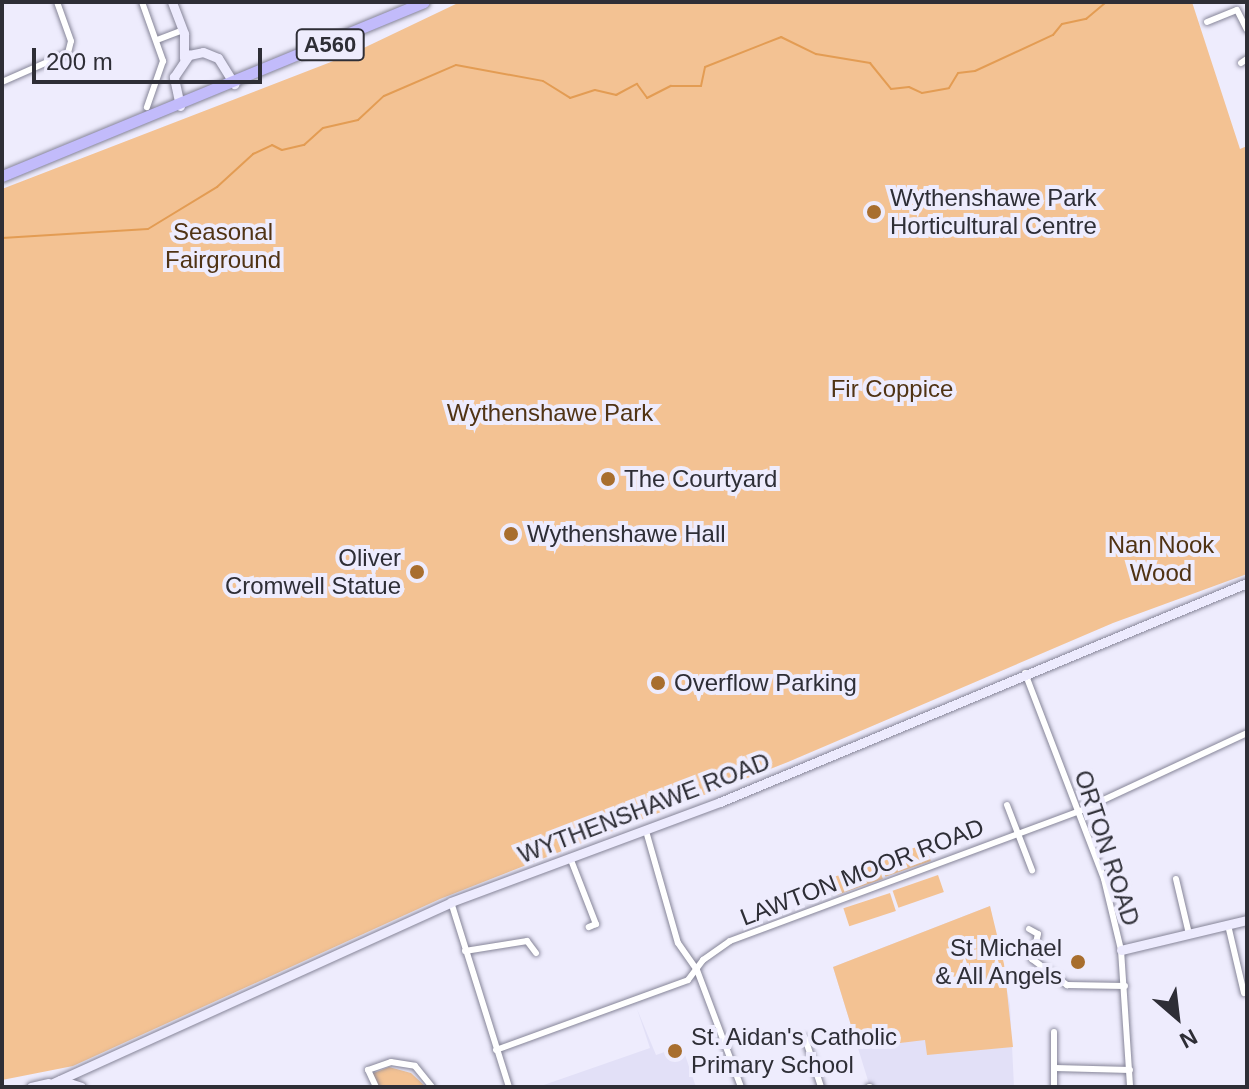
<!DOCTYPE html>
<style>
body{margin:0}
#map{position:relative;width:1249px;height:1089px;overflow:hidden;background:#eeecfd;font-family:Helvetica,sans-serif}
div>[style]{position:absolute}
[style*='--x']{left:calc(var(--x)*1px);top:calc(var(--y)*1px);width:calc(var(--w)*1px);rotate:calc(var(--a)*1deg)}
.built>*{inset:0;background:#e2e0f7}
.green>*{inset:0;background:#f3c293;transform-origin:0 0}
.stream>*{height:2px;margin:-1px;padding:0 1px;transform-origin:1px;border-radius:1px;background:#e39c53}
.roads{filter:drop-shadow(0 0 2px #868598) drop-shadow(0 0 2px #868598)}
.street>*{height:6px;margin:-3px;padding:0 3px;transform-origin:3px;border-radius:3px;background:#fff}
.secondary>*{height:9px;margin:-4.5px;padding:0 4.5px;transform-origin:4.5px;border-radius:4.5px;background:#edebfe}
.highway>*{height:11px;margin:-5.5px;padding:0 5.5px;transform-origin:5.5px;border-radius:5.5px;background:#c2bbfb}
.dots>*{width:22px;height:22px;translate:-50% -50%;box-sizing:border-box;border:4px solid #eeecfd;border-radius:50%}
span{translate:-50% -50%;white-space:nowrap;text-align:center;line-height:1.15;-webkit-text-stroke:8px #eeecfd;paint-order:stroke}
.shield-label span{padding:2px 6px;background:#eeecfd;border:2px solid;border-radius:6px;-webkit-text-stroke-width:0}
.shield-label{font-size:22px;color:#2e2e36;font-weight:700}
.poi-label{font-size:24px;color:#2e2e36}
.left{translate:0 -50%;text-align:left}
.right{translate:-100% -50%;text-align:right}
.park-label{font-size:24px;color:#503314}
.street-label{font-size:24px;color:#2e2e36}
.frame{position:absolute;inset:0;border:4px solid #2e2e36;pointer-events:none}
.north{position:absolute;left:1137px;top:977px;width:80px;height:80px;-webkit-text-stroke:6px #eeecfd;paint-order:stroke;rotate:152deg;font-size:22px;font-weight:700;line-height:32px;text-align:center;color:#2e2e36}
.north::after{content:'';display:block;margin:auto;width:28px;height:36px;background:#2e2e36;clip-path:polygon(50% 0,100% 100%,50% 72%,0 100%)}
.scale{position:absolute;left:32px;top:48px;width:230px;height:36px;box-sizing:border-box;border:4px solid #2e2e36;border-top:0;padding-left:10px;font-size:24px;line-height:28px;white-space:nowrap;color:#2e2e36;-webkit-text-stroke:6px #eeecfd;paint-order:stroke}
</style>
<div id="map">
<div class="built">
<div style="clip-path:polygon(990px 906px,1010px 1005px,1014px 1087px,870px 1087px,833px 967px)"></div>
<div style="clip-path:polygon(637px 1009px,656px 1055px,682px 1046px,696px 1087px,538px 1087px,650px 1048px)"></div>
</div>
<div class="green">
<div style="clip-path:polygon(460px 2px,1192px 2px,1240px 149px,1247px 146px,1247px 574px,1113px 623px,788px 762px,440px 899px,73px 1066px,2px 1080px,2px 189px,349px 55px)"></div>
<div style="left:925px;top:844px;width:18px;height:48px;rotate:71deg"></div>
<div style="left:877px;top:862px;width:18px;height:48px;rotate:71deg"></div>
<div style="left:938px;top:875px;width:18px;height:48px;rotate:71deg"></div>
<div style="left:890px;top:893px;width:19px;height:49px;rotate:72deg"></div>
<div style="clip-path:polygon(990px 906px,1004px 964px,1013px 1047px,927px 1055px,925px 1040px,858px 1048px,833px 967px)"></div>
<div style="clip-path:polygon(389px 1067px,411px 1073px,426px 1087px,378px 1087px,371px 1074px)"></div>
</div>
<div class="stream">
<div style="--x:2;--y:238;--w:146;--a:-3.5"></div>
<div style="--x:148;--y:229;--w:81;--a:-31.3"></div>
<div style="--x:217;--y:187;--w:49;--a:-42.5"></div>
<div style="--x:253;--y:154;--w:21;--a:-25"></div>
<div style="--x:272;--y:145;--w:11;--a:27"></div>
<div style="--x:282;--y:150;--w:23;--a:-13"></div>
<div style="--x:304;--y:145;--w:25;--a:-42"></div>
<div style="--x:323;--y:128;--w:36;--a:-13"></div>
<div style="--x:358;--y:120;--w:35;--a:-43"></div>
<div style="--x:384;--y:96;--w:78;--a:-23.3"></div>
<div style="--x:456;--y:65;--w:88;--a:10.4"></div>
<div style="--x:543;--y:81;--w:32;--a:32"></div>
<div style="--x:570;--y:98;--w:26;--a:-18"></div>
<div style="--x:595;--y:90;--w:22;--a:13"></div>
<div style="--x:616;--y:95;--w:24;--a:-28"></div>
<div style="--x:637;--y:84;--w:17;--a:54"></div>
<div style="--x:647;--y:98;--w:27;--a:-27"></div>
<div style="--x:671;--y:86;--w:30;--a:0"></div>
<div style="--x:701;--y:86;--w:19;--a:-78"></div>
<div style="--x:705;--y:67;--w:82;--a:-21.5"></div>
<div style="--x:781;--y:37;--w:39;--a:26"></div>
<div style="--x:816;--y:54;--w:55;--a:9.5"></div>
<div style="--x:870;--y:63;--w:33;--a:51"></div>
<div style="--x:891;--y:89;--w:18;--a:-6"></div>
<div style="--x:909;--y:87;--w:14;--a:25"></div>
<div style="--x:922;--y:93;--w:27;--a:-10"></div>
<div style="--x:949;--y:88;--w:17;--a:-59"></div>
<div style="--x:958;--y:73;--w:17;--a:-7"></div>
<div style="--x:975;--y:71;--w:86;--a:-24.8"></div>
<div style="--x:1053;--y:35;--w:14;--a:-51"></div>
<div style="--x:1062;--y:24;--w:25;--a:-12"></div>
<div style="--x:1086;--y:19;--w:26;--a:-40"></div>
</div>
<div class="roads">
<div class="street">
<div style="--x:142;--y:2;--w:63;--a:70.4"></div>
<div style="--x:163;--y:61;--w:49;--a:109.2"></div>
<div style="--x:1207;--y:22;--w:32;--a:-22"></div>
<div style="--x:1237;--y:10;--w:22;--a:63"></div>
<div style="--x:157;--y:40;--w:28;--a:-21"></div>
<div style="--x:1241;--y:63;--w:7;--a:-34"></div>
<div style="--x:2;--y:82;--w:72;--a:-23.7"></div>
<div style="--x:68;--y:53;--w:12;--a:-76"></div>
<div style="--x:71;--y:41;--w:41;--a:-109.7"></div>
<div style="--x:1025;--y:673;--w:221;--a:69"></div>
<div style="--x:1104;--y:879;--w:73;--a:76.5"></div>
<div style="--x:1121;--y:950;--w:137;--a:86.2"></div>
<div style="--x:1007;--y:805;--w:70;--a:69"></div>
<div style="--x:646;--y:831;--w:116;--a:74.1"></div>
<div style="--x:678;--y:943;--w:33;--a:55"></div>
<div style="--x:697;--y:970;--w:125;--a:69.4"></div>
<div style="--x:571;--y:860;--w:69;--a:68.7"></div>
<div style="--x:596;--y:924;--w:8;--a:157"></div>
<div style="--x:1176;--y:879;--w:57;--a:76.7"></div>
<div style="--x:451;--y:902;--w:194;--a:72.6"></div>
<div style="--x:1228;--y:925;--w:70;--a:76.8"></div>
<div style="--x:1029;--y:929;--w:10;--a:29"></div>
<div style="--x:1038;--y:934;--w:26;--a:103"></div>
<div style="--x:1032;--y:959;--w:44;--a:36.6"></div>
<div style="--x:1067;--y:985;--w:58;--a:1"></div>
<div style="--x:465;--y:951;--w:63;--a:-9.2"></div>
<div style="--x:527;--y:941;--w:15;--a:53"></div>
<div style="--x:1054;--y:1032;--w:55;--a:90"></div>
<div style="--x:805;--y:1038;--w:52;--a:71.9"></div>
<div style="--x:496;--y:1050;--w:204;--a:-20"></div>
<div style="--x:688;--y:980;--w:25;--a:-53"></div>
<div style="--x:703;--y:960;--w:33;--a:-35"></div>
<div style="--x:730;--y:941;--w:378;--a:-20.4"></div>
<div style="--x:1084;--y:809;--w:180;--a:-25"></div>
<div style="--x:1055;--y:1068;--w:75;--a:1.5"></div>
<div style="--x:376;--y:1087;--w:19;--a:-115"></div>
<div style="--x:368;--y:1070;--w:24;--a:-19"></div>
<div style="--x:391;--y:1062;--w:24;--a:9"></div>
<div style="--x:415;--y:1066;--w:27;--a:51"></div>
<div style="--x:869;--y:1087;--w:1;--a:0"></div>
</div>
<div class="secondary">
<div style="--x:172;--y:2;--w:34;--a:69"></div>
<div style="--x:184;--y:34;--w:24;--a:90"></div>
<div style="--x:180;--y:106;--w:30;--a:-102"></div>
<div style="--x:174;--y:77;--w:27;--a:-56"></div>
<div style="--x:189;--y:55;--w:14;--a:-12"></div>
<div style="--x:203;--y:52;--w:16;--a:22"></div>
<div style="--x:218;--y:58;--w:31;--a:58"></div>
<div style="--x:1121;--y:950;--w:130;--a:-13.4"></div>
<div style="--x:60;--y:1080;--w:22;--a:18"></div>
<div style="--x:31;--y:1087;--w:18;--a:-13"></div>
<div style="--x:44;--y:1087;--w:447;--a:-24.4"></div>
<div style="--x:451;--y:902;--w:287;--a:-20.4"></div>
<div style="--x:720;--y:802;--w:571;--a:-22.57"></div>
</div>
<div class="highway">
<div style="--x:2;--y:176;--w:456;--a:-22.4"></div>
</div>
</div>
<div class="dots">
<div style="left:874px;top:212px;background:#a86e2e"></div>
<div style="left:608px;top:479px;background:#a86e2e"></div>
<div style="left:511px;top:534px;background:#a86e2e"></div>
<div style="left:417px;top:572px;background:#a86e2e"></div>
<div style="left:658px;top:683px;background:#a86e2e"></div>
<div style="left:1078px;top:962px;background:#a86e2e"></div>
<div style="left:675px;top:1051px;background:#a86e2e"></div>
</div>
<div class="shield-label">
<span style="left:330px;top:45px">A560</span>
</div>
<div class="poi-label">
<span class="left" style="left:890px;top:212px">Wythenshawe Park<br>Horticultural Centre</span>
<span class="left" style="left:624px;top:479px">The Courtyard</span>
<span class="left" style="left:527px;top:534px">Wythenshawe Hall</span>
<span class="right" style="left:401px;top:572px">Oliver<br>Cromwell Statue</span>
<span class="left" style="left:674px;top:683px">Overflow Parking</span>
<span class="right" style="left:1062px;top:962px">St Michael<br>&amp; All Angels</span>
<span class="left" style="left:691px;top:1051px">St. Aidan's Catholic<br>Primary School</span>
</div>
<div class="park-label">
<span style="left:223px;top:246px">Seasonal<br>Fairground</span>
<span style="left:892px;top:389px">Fir Coppice</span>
<span style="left:550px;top:413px">Wythenshawe Park</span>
<span style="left:1161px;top:559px">Nan Nook<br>Wood</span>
</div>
<div class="street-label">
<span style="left:644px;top:808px;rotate:-21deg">WYTHENSHAWE ROAD</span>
<span style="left:1107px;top:848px;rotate:72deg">ORTON ROAD</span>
<span style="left:862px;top:872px;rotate:-21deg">LAWTON MOOR ROAD</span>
</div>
<div class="frame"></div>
<div class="north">N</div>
<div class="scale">200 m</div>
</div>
